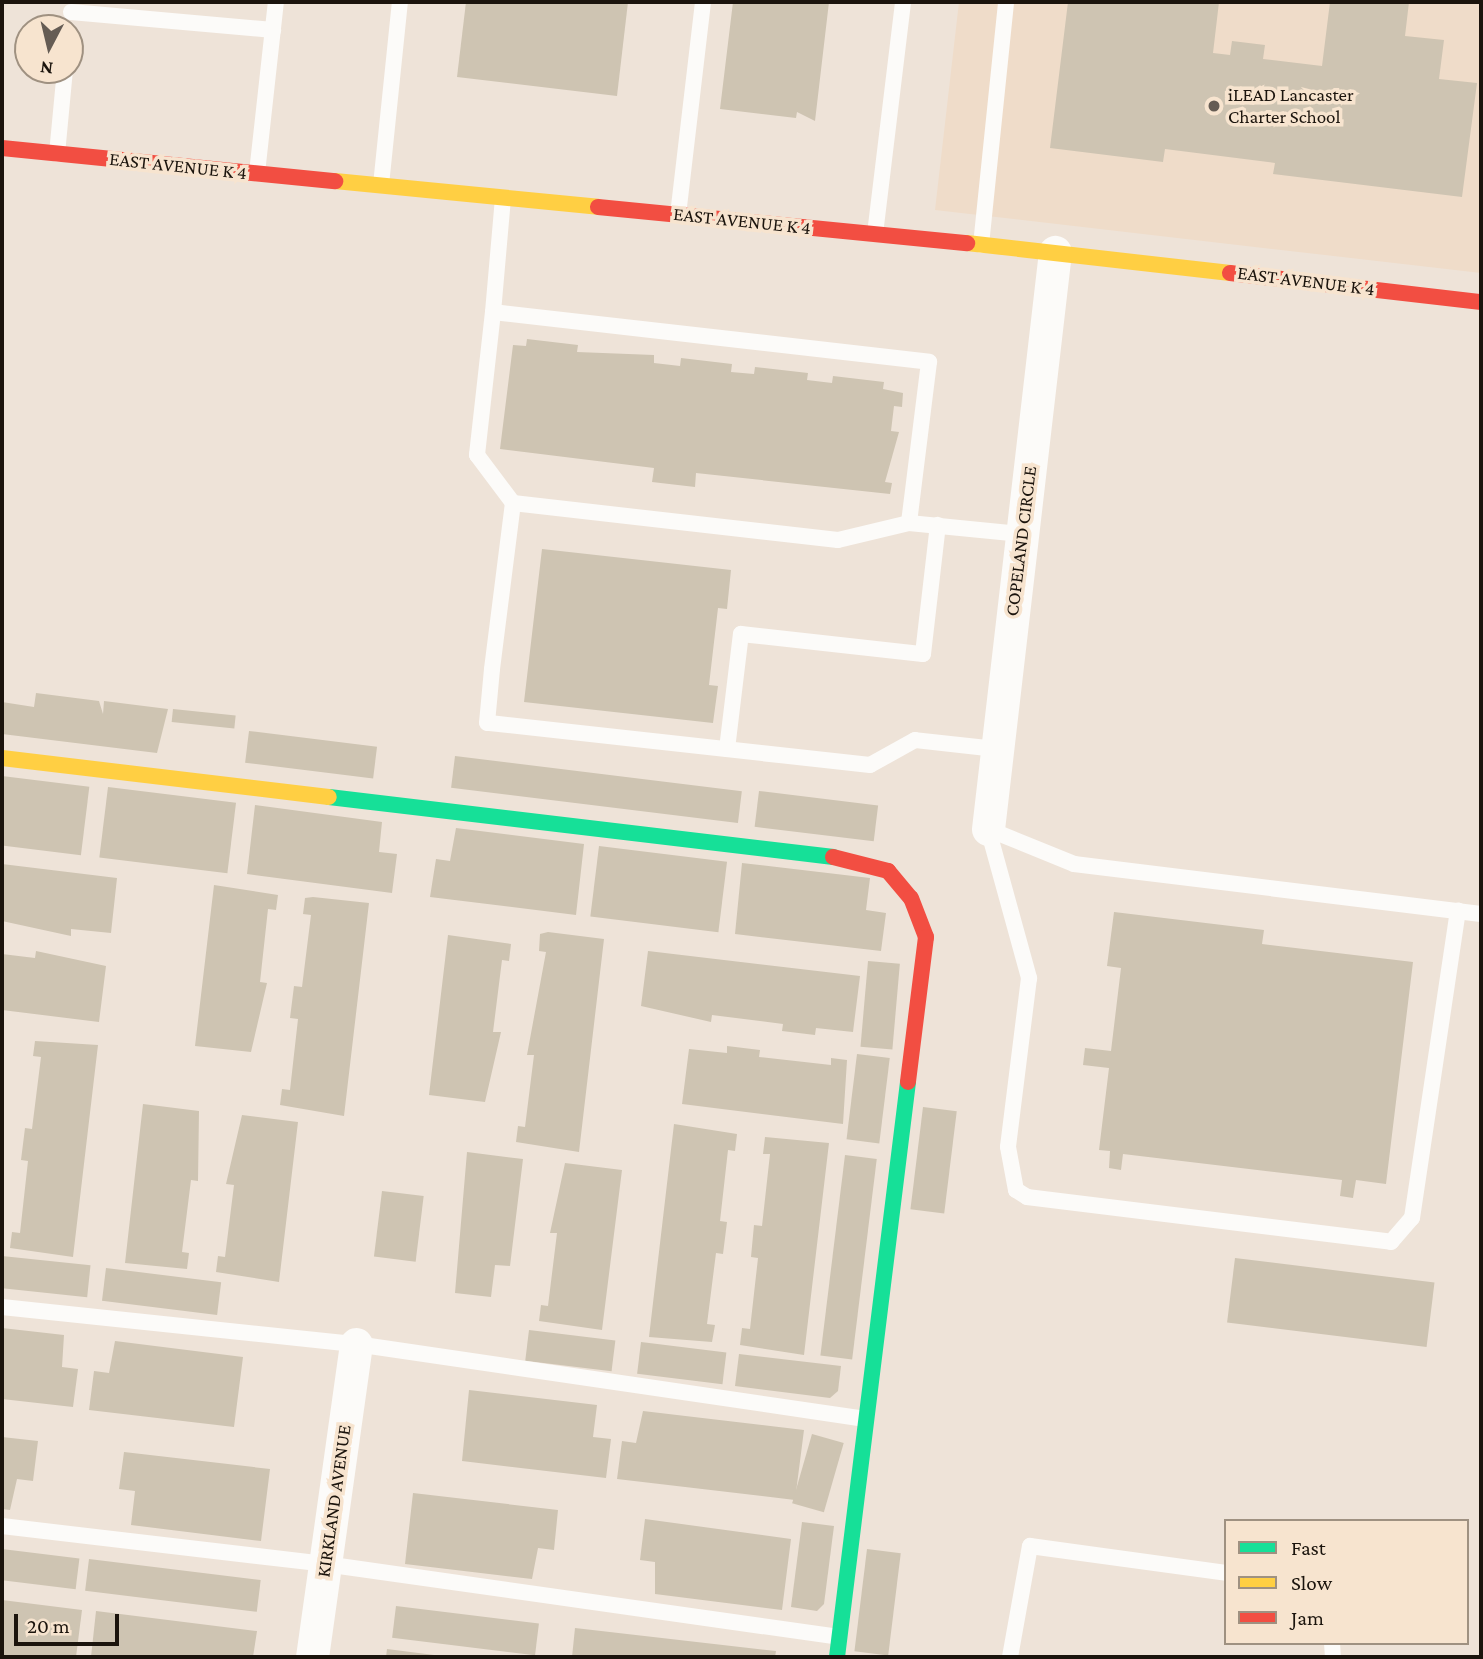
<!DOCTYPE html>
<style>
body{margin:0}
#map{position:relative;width:1483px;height:1659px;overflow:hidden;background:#eee3d8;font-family:"Crimson Pro",serif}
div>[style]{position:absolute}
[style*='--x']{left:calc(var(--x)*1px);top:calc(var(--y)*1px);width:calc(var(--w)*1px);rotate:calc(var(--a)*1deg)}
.built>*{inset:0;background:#efdcc9}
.building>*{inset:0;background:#cec4b2;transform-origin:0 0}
.lane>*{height:16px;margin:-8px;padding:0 8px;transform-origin:8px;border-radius:8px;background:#fcfbf9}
.street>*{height:33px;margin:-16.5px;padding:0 16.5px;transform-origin:16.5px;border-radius:16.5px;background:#fcfbf9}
.fast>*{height:16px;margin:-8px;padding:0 8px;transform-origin:8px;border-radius:8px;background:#16e098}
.slow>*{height:16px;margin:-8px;padding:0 8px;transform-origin:8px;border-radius:8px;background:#ffcf43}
.jam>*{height:16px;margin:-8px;padding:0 8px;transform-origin:8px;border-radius:8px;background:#f24e42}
.dots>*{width:19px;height:19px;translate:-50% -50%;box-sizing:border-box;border:4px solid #f7e4cf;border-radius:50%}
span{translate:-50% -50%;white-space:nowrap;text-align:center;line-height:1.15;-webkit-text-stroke:7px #f7e4cf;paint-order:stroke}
.poi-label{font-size:19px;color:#1b140d}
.left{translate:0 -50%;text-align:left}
.street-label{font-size:19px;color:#1b140d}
.frame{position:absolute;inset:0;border:4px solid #1b140d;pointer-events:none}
.legend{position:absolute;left:1224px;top:1519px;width:245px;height:126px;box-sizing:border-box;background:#f7e4cf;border:2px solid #9f9181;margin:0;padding:9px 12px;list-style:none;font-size:21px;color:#1b140d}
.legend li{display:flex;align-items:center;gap:14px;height:35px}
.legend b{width:35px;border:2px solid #9f9181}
.north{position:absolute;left:14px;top:14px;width:70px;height:70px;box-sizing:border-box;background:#f7e4cf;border:2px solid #9f9181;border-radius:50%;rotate:187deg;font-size:19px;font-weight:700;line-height:28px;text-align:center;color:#1b140d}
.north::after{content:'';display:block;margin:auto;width:24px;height:32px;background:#655c54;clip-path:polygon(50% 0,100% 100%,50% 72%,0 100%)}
.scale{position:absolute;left:14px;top:1614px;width:105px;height:32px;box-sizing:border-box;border:4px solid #1b140d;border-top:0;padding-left:9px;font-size:21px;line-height:24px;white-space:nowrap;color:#1b140d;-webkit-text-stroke:5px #f7e4cf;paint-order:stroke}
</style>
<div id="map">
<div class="built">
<div style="clip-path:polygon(959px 2px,1481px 2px,1481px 273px,935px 210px)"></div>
</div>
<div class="building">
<div style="clip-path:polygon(466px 2px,628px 2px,617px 96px,457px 77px)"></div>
<div style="clip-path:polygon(733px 2px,829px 2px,815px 121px,797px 112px,796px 118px,720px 109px)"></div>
<div style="clip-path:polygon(1068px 2px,1219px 2px,1213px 53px,1230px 55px,1232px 41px,1265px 45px,1263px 59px,1322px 66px,1330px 2px,1409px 2px,1405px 36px,1444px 40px,1439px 79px,1477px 83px,1462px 197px,1273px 174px,1275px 163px,1165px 149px,1163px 162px,1050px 148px)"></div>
<div style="clip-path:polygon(527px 339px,578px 345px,577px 352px,654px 355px,654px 363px,680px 366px,681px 358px,732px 364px,731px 372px,754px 374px,755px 367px,808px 373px,807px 380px,832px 383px,833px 376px,884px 382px,883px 389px,903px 393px,902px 407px,894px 406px,891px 431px,899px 432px,885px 482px,892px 483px,890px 494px,696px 473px,695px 487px,652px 482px,654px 468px,500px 449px,513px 345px,526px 346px)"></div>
<div style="clip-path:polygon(542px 549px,731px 570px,727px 609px,718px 608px,709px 685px,718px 686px,713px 723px,524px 702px)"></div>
<div style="clip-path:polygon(36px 693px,99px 701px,103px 714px,104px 701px,168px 709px,157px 753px,2px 734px,2px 702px,34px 707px)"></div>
<div style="left:173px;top:709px;width:63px;height:13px;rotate:6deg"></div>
<div style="left:249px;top:731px;width:129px;height:32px;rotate:7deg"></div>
<div style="left:455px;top:756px;width:289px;height:32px;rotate:7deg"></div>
<div style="left:2px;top:776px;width:88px;height:69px;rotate:7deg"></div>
<div style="left:108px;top:787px;width:129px;height:71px;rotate:7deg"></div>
<div style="left:759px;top:791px;width:120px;height:36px;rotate:7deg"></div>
<div style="clip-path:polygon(255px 805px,382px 822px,379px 852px,397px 854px,392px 893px,247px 874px)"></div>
<div style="clip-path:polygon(456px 828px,584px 844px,576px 915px,430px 897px,436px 859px,450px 861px)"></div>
<div style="left:599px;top:846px;width:129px;height:71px;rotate:7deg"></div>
<div style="clip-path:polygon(742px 863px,870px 878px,866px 910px,886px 913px,881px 951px,735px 934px)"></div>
<div style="clip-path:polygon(2px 864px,117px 878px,111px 933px,71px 929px,71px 936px,2px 921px)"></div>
<div style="clip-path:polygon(214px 885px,278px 895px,276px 910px,268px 909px,260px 982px,267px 983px,251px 1052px,195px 1046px)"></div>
<div style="clip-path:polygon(313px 897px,369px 903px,344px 1116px,280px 1105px,282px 1089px,290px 1090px,298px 1019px,290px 1018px,294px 986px,302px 987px,311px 915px,303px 914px,305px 898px)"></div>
<div style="clip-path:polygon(1114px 912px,1264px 930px,1262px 944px,1413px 962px,1386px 1184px,1356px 1180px,1353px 1198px,1340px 1196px,1342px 1180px,1123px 1154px,1121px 1170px,1109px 1168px,1110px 1151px,1099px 1150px,1109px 1068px,1083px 1065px,1085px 1048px,1111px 1051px,1121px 968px,1107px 966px)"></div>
<div style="clip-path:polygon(548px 932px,604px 939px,579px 1152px,516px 1142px,518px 1126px,525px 1127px,534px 1055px,527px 1055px,546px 952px,539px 951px,540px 934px)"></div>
<div style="clip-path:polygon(448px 935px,511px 944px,509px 961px,502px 960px,493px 1032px,501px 1032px,485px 1102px,429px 1095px)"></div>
<div style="clip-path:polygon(36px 951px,106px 966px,99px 1022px,2px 1010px,2px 954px,35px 958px)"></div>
<div style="clip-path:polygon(648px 951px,860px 976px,853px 1032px,816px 1028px,815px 1035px,782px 1031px,783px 1024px,712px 1015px,711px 1022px,641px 1006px)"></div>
<div style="left:868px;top:961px;width:32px;height:86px;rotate:5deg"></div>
<div style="clip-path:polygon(35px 1041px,98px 1045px,73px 1257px,10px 1248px,12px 1232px,20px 1233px,28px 1161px,21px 1160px,25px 1128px,32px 1129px,41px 1057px,33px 1056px)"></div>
<div style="clip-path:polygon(727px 1046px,760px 1050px,759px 1057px,831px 1065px,831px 1058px,847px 1060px,843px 1124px,682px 1104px,689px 1049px,727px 1053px)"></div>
<div style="left:857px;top:1054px;width:33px;height:86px;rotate:7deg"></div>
<div style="clip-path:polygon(143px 1104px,199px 1111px,198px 1181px,191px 1180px,182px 1252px,189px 1253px,187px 1269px,125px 1263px)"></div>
<div style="left:923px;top:1107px;width:34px;height:103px;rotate:7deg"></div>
<div style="clip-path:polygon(242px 1115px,298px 1122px,279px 1282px,216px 1272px,218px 1256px,225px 1257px,234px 1185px,226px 1184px)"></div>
<div style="clip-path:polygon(674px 1124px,737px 1134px,735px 1151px,728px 1150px,720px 1221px,727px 1222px,723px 1254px,716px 1253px,707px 1324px,715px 1325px,712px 1342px,649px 1337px)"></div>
<div style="clip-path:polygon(765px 1137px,829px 1143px,804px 1355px,740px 1345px,742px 1328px,750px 1329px,758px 1258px,751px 1257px,754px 1225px,762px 1226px,770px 1154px,763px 1154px)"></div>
<div style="clip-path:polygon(467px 1152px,523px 1159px,510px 1266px,495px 1265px,491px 1297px,455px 1293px)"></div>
<div style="left:845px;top:1155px;width:32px;height:202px;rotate:7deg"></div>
<div style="clip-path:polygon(565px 1163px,622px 1170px,602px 1330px,539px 1321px,541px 1305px,548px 1306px,557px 1233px,550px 1233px)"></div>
<div style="left:382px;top:1191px;width:42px;height:66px;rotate:7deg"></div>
<div style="left:2px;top:1256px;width:89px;height:32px;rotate:6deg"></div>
<div style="left:1235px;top:1258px;width:201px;height:65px;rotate:7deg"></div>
<div style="left:106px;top:1268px;width:116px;height:33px;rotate:7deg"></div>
<div style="clip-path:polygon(2px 1328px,64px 1335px,62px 1367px,78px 1369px,73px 1407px,2px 1399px)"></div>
<div style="left:529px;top:1330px;width:87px;height:31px;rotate:7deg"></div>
<div style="clip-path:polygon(115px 1341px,243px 1357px,234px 1427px,89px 1410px,94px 1371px,109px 1373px)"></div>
<div style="left:641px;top:1342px;width:86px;height:32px;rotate:7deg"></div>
<div style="clip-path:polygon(739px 1354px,841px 1366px,838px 1391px,830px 1398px,735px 1386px)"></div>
<div style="clip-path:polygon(469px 1390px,597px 1405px,593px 1437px,611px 1439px,606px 1478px,462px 1461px)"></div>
<div style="clip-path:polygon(643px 1411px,804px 1430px,795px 1500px,617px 1479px,622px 1441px,636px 1443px)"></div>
<div style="left:812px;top:1434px;width:33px;height:72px;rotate:16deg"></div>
<div style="clip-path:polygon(2px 1437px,38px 1441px,33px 1481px,17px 1479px,10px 1510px,2px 1509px)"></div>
<div style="clip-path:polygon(124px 1452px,270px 1469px,261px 1541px,131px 1525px,135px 1491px,119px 1489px)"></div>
<div style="clip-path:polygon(413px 1493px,558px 1510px,554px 1550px,538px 1548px,532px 1579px,405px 1564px)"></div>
<div style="clip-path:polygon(645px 1519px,791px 1539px,782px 1610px,655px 1594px,655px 1562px,640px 1560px)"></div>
<div style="clip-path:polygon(802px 1522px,834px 1526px,824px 1604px,817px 1611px,791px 1607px)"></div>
<div style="left:2px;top:1549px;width:78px;height:31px;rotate:7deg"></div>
<div style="left:867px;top:1549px;width:34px;height:103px;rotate:7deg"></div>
<div style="left:89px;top:1559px;width:173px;height:32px;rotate:7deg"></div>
<div style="clip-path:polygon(2px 1600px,82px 1610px,76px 1657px,2px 1656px)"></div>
<div style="left:396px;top:1606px;width:144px;height:32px;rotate:7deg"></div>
<div style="clip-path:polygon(96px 1611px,257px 1631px,253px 1657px,91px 1657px)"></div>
<div style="clip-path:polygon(575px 1628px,776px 1651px,775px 1657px,572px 1657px)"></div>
<div style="clip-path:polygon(387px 1649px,442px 1656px,442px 1657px,386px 1657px)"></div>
</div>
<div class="lane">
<div style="--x:71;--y:12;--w:203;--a:5.1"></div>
<div style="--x:57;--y:154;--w:84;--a:-84.6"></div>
<div style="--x:257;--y:173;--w:172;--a:-83.7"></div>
<div style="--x:381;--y:185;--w:184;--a:-84.1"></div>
<div style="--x:503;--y:198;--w:114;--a:95"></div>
<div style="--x:493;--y:312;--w:439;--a:6.5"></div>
<div style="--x:929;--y:362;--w:162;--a:97.1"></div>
<div style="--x:678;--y:215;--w:214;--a:-83.3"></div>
<div style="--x:875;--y:234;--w:234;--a:-83.1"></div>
<div style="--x:981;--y:245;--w:244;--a:-84.1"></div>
<div style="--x:493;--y:312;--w:144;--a:96.4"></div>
<div style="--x:477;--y:455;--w:60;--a:53.1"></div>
<div style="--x:727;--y:749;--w:116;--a:-83.1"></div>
<div style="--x:741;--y:634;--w:183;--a:6.3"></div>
<div style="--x:923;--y:654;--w:130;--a:-83.4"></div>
<div style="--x:996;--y:749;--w:81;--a:-173.7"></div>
<div style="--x:915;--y:740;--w:51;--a:150.9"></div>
<div style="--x:870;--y:765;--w:385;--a:-173.7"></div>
<div style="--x:487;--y:723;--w:54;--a:-84.7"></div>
<div style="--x:492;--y:669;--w:167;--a:-82.8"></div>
<div style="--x:513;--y:503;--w:327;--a:6.5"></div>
<div style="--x:838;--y:540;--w:73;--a:-13.5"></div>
<div style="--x:909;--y:523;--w:113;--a:5.6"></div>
<div style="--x:988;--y:829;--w:155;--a:74.6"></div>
<div style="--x:1029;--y:978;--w:170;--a:97.1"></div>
<div style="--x:1008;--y:1147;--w:44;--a:79.5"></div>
<div style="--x:1016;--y:1190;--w:13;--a:32"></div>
<div style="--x:1027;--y:1197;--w:367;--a:7"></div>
<div style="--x:1391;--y:1242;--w:32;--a:-49"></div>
<div style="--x:1412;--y:1218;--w:311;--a:-81.5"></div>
<div style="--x:988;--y:829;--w:93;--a:22.1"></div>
<div style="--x:1074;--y:864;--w:410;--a:7"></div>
<div style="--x:2;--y:1307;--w:356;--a:6"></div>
<div style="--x:356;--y:1344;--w:515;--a:8.37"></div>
<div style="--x:2;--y:1526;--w:325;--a:6.7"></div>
<div style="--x:325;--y:1564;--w:519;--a:8.08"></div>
<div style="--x:1332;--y:1643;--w:14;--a:86"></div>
<div style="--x:1010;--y:1657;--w:113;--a:-79.8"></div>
<div style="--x:1030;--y:1546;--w:198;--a:7.8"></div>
</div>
<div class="street">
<div style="--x:988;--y:829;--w:581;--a:-83.38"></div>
<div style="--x:312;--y:1657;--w:316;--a:-82"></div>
</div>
<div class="fast">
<div style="--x:329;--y:797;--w:508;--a:6.79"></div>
<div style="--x:837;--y:1657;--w:579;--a:-82.96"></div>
</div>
<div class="slow">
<div style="--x:335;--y:181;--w:264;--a:5.6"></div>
<div style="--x:967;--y:243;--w:265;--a:6.5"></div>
<div style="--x:2;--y:758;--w:329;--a:6.8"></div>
</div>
<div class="jam">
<div style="--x:2;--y:148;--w:335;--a:5.7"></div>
<div style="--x:598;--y:207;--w:371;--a:5.6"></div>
<div style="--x:1230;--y:273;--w:253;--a:6.6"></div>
<div style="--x:833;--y:857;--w:57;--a:14.3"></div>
<div style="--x:888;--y:871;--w:35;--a:50"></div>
<div style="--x:911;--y:898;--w:42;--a:69"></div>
<div style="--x:926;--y:937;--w:146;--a:97.1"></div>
</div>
<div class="dots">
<div style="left:1214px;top:106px;background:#655c54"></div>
</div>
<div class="poi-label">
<span class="left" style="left:1228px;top:106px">iLEAD Lancaster<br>Charter School</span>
</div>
<div class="street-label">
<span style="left:178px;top:166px;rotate:6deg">EAST AVENUE K 4</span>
<span style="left:742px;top:221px;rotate:6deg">EAST AVENUE K 4</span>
<span style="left:1306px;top:281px;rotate:7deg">EAST AVENUE K 4</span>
<span style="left:1021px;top:541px;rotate:-83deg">COPELAND CIRCLE</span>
<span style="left:334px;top:1501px;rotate:-82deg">KIRKLAND AVENUE</span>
</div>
<div class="frame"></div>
<ul class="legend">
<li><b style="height:9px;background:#16e098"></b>Fast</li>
<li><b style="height:9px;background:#ffcf43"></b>Slow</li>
<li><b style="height:9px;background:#f24e42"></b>Jam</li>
</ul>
<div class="north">N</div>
<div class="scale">20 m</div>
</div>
